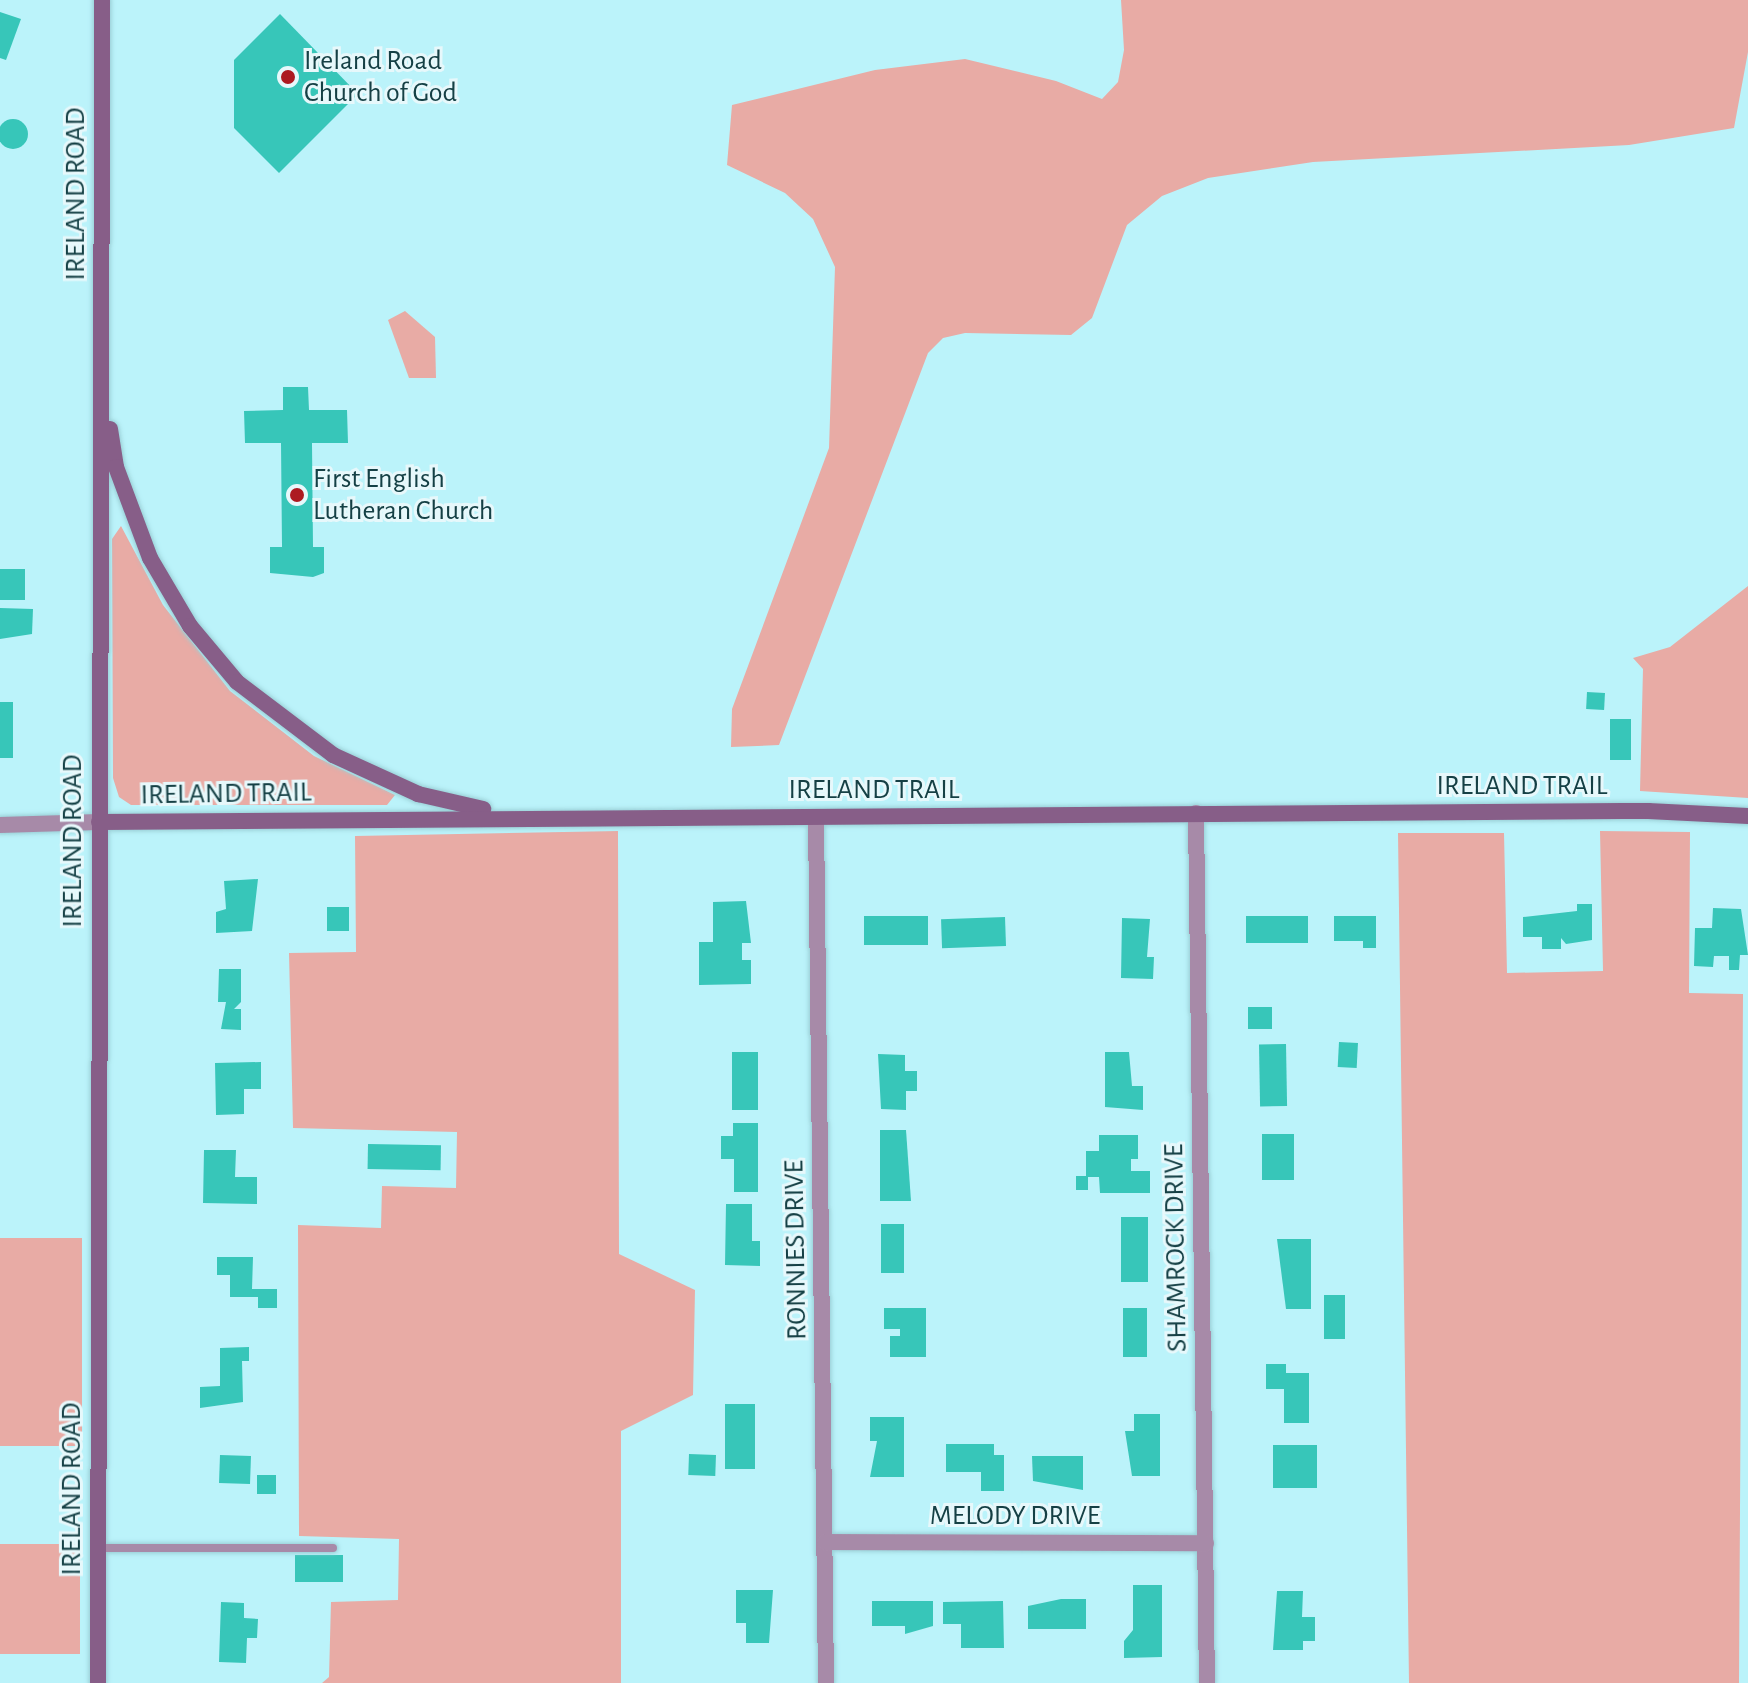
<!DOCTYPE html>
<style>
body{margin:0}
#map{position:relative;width:1748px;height:1683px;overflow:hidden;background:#bbf3fa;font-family:"Alegreya Sans",sans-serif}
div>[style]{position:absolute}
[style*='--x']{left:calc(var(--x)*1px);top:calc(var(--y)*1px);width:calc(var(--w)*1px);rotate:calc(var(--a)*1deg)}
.green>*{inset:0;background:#e8aba5;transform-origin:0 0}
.building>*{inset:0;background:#37c6b9;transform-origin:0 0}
.round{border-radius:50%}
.roads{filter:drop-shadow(0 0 2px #9acfd6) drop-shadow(0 0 2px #9acfd6)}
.lane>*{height:8px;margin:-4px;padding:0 4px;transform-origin:4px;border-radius:4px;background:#a78aa8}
.street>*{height:16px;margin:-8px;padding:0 8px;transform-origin:8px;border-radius:8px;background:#a78aa8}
.secondary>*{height:16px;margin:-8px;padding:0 8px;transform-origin:8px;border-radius:8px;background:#875e88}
.dots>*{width:22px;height:22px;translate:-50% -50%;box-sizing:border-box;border:4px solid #e7f8fb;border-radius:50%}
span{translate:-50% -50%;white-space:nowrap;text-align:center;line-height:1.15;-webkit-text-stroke:6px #e7f8fb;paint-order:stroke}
.poi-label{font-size:28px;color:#154045}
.left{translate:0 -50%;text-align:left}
.street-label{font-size:28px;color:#154045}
</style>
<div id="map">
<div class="green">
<div style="clip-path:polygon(1121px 0,1748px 0,1748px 52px,1734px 128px,1629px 145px,1313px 162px,1208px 178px,1162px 196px,1127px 225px,1092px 318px,1071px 335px,965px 333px,943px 338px,928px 353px,779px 745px,731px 747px,732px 709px,829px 448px,835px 267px,813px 219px,785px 193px,727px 165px,732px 105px,875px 70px,965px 59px,1056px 81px,1102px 99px,1118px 82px,1124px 50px)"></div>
<div style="clip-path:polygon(405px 311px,435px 337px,436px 378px,409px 378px,388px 320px)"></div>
<div style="clip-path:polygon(121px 526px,163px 605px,230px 691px,314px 756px,395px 795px,387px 805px,131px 805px,119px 797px,113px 778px,112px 539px)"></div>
<div style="clip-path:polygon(1748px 586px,1748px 798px,1640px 791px,1643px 669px,1633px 658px,1670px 647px)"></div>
<div style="clip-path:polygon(618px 831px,619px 1254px,695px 1290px,693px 1395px,621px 1431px,621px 1683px,322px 1683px,329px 1677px,331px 1602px,398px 1600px,399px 1539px,299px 1536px,298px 1225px,381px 1228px,382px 1186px,456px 1188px,457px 1132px,293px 1128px,289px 953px,356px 952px,355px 836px)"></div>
<div style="clip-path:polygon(1600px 831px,1690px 832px,1689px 993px,1743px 994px,1739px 1683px,1409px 1683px,1398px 833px,1504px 833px,1507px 973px,1603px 971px)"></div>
<div style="left:0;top:1238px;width:82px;height:208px"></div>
<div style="left:0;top:1544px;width:80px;height:110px"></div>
</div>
<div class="building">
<div style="clip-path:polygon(0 12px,21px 19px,6px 60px,0 58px)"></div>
<div style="clip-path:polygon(280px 14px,358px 94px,279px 173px,234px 128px,234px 60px)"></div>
<div class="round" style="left:-2px;top:119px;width:30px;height:30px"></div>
<div style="clip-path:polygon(283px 387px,308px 387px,309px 410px,347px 410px,348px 443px,312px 443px,313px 547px,324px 547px,324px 573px,313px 577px,270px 573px,270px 547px,282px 547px,281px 443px,245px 443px,244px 411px,283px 410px)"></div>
<div style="left:0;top:569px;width:25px;height:31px"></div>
<div style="clip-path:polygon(0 608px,33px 609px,32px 634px,0 639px)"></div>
<div style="left:1587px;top:692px;width:18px;height:17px;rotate:3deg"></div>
<div style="left:0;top:702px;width:13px;height:56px"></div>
<div style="left:1610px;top:719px;width:21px;height:41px"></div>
<div style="clip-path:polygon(258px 879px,252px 931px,216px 933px,216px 912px,226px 909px,224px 881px)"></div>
<div style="clip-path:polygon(746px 901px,751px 943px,742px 943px,742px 960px,751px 960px,751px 984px,699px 985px,699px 942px,713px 942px,713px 902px)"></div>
<div style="clip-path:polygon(1577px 904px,1592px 904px,1592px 940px,1566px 944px,1561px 938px,1561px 949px,1542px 949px,1542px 937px,1523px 937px,1523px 917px,1577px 911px)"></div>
<div style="left:327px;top:907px;width:22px;height:24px"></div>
<div style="clip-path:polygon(1713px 908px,1741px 909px,1748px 955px,1740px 955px,1739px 970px,1729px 970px,1729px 956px,1714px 956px,1713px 967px,1694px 966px,1695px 928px,1712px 928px)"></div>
<div style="left:864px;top:916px;width:64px;height:29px"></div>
<div style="left:1308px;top:916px;width:27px;height:62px;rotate:90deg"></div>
<div style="clip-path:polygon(1334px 916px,1376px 916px,1376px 948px,1363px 948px,1363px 941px,1334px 941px)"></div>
<div style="left:1005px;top:917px;width:29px;height:64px;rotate:88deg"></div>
<div style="clip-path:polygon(1122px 918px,1150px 919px,1147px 957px,1154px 957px,1153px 979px,1121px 978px)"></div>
<div style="clip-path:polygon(219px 969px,241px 969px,241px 1002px,234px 1009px,241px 1009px,241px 1030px,221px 1029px,226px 1002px,218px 1002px)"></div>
<div style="left:1248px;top:1007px;width:24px;height:22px"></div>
<div style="left:1339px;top:1042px;width:19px;height:25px;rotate:3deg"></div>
<div style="left:1286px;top:1044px;width:62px;height:27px;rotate:89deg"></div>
<div style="left:732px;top:1052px;width:26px;height:58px"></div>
<div style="clip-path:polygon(1105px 1052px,1129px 1052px,1132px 1086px,1143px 1086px,1143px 1110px,1105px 1107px)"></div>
<div style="clip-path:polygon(878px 1054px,905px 1055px,905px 1071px,917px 1071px,917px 1091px,906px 1091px,906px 1110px,881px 1109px)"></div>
<div style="clip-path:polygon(261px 1062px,261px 1089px,244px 1089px,244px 1114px,216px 1115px,215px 1063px)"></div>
<div style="clip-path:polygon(733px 1123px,758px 1123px,758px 1192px,734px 1192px,734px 1159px,721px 1159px,721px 1136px,733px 1136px)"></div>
<div style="clip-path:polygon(880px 1130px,906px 1130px,911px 1201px,880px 1201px)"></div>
<div style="left:1262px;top:1134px;width:32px;height:46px"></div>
<div style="clip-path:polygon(1099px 1135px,1138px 1135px,1138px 1159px,1131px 1159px,1131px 1171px,1150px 1171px,1150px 1193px,1100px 1193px,1099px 1177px,1088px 1177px,1088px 1190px,1076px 1190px,1076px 1176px,1086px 1176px,1086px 1151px,1099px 1151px)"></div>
<div style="left:368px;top:1144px;width:73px;height:25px;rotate:1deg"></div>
<div style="clip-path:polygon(204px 1150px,236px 1150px,235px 1177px,257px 1177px,257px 1204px,203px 1203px)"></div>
<div style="clip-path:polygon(726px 1204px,752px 1204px,752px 1241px,760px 1241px,760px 1266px,725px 1265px)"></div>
<div style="left:1121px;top:1217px;width:27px;height:65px"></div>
<div style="left:881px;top:1224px;width:23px;height:49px"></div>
<div style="clip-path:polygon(1277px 1239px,1311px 1239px,1311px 1309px,1286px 1309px)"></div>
<div style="clip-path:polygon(217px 1257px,253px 1257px,252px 1289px,277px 1289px,277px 1308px,258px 1308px,258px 1297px,230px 1297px,230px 1275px,217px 1275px)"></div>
<div style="left:1324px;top:1295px;width:21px;height:44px"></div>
<div style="clip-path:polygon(884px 1308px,926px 1308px,926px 1357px,890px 1357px,890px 1336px,900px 1336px,900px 1329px,884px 1329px)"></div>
<div style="left:1123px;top:1308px;width:24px;height:49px"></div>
<div style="clip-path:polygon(249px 1347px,249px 1361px,242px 1361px,243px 1402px,200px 1408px,200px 1387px,220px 1386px,220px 1348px)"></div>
<div style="clip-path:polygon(1266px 1364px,1286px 1364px,1286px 1373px,1309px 1373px,1309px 1423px,1284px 1423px,1284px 1389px,1266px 1389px)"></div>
<div style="left:725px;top:1404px;width:30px;height:65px"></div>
<div style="clip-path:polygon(1134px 1414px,1160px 1414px,1160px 1476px,1132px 1476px,1125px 1431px,1134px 1431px)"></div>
<div style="clip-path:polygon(870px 1417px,904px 1417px,904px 1477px,870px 1477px,877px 1441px,870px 1441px)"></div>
<div style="clip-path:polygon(946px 1444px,994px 1444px,994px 1455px,1004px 1455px,1004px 1491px,981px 1491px,981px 1472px,946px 1472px)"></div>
<div style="left:1273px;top:1445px;width:44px;height:43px"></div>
<div style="left:689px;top:1454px;width:27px;height:21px;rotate:2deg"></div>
<div style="left:220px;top:1455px;width:31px;height:28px;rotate:2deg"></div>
<div style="clip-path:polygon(1032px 1456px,1083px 1456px,1083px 1490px,1033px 1481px)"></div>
<div style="left:257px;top:1475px;width:19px;height:19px"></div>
<div style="left:295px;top:1555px;width:48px;height:27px"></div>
<div style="clip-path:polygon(1133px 1585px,1162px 1585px,1162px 1657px,1124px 1658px,1124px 1641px,1133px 1630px)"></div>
<div style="clip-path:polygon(736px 1590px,773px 1590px,769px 1643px,746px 1643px,746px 1623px,736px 1623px)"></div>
<div style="clip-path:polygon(1277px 1591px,1303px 1591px,1302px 1617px,1315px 1617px,1315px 1641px,1303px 1641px,1303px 1650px,1273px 1650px)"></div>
<div style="clip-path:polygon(1061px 1599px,1086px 1599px,1086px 1629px,1028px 1629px,1028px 1606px)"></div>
<div style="clip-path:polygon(872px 1601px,933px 1601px,933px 1626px,905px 1634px,905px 1626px,872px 1626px)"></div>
<div style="clip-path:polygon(1003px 1601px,1004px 1648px,961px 1648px,961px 1624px,943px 1624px,943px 1602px)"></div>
<div style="clip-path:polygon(221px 1602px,244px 1603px,244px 1618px,258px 1619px,257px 1638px,247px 1638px,246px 1663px,219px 1662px)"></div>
</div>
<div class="roads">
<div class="lane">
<div style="--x:98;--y:1548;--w:235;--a:0"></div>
</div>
<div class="street">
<div style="--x:1196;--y:813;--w:870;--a:89.28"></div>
<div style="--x:816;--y:817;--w:866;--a:89.34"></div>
<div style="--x:0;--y:825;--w:99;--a:-1.7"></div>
<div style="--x:825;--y:1542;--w:381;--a:0.2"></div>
</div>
<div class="secondary">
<div style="--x:110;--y:429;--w:38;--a:81"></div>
<div style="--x:116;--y:467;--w:97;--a:69.5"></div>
<div style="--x:150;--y:558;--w:79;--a:59.5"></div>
<div style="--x:190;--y:626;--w:73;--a:50"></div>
<div style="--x:237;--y:682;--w:121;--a:37.2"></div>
<div style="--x:333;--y:755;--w:94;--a:24.6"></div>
<div style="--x:418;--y:794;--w:67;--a:13"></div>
<div style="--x:99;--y:822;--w:1549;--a:-0.41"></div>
<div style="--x:1648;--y:811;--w:100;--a:2.9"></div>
<div style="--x:98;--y:1683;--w:1683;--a:-89.86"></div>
</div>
</div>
<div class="dots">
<div style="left:288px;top:77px;background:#ad1a21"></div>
<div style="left:297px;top:495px;background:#ad1a21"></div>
</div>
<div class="poi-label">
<span class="left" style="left:304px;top:77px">Ireland Road<br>Church of God</span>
<span class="left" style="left:313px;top:495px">First English<br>Lutheran Church</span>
</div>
<div class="street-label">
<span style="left:76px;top:194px;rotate:-90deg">IRELAND ROAD</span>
<span style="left:1522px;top:786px">IRELAND TRAIL</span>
<span style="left:874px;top:790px">IRELAND TRAIL</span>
<span style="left:226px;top:794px;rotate:-1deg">IRELAND TRAIL</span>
<span style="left:73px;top:841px;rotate:-90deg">IRELAND ROAD</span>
<span style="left:1176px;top:1248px;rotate:-91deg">SHAMROCK DRIVE</span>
<span style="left:796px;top:1250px;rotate:-91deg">RONNIES DRIVE</span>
<span style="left:72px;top:1489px;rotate:-90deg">IRELAND ROAD</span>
<span style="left:1015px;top:1516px">MELODY DRIVE</span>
</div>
</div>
